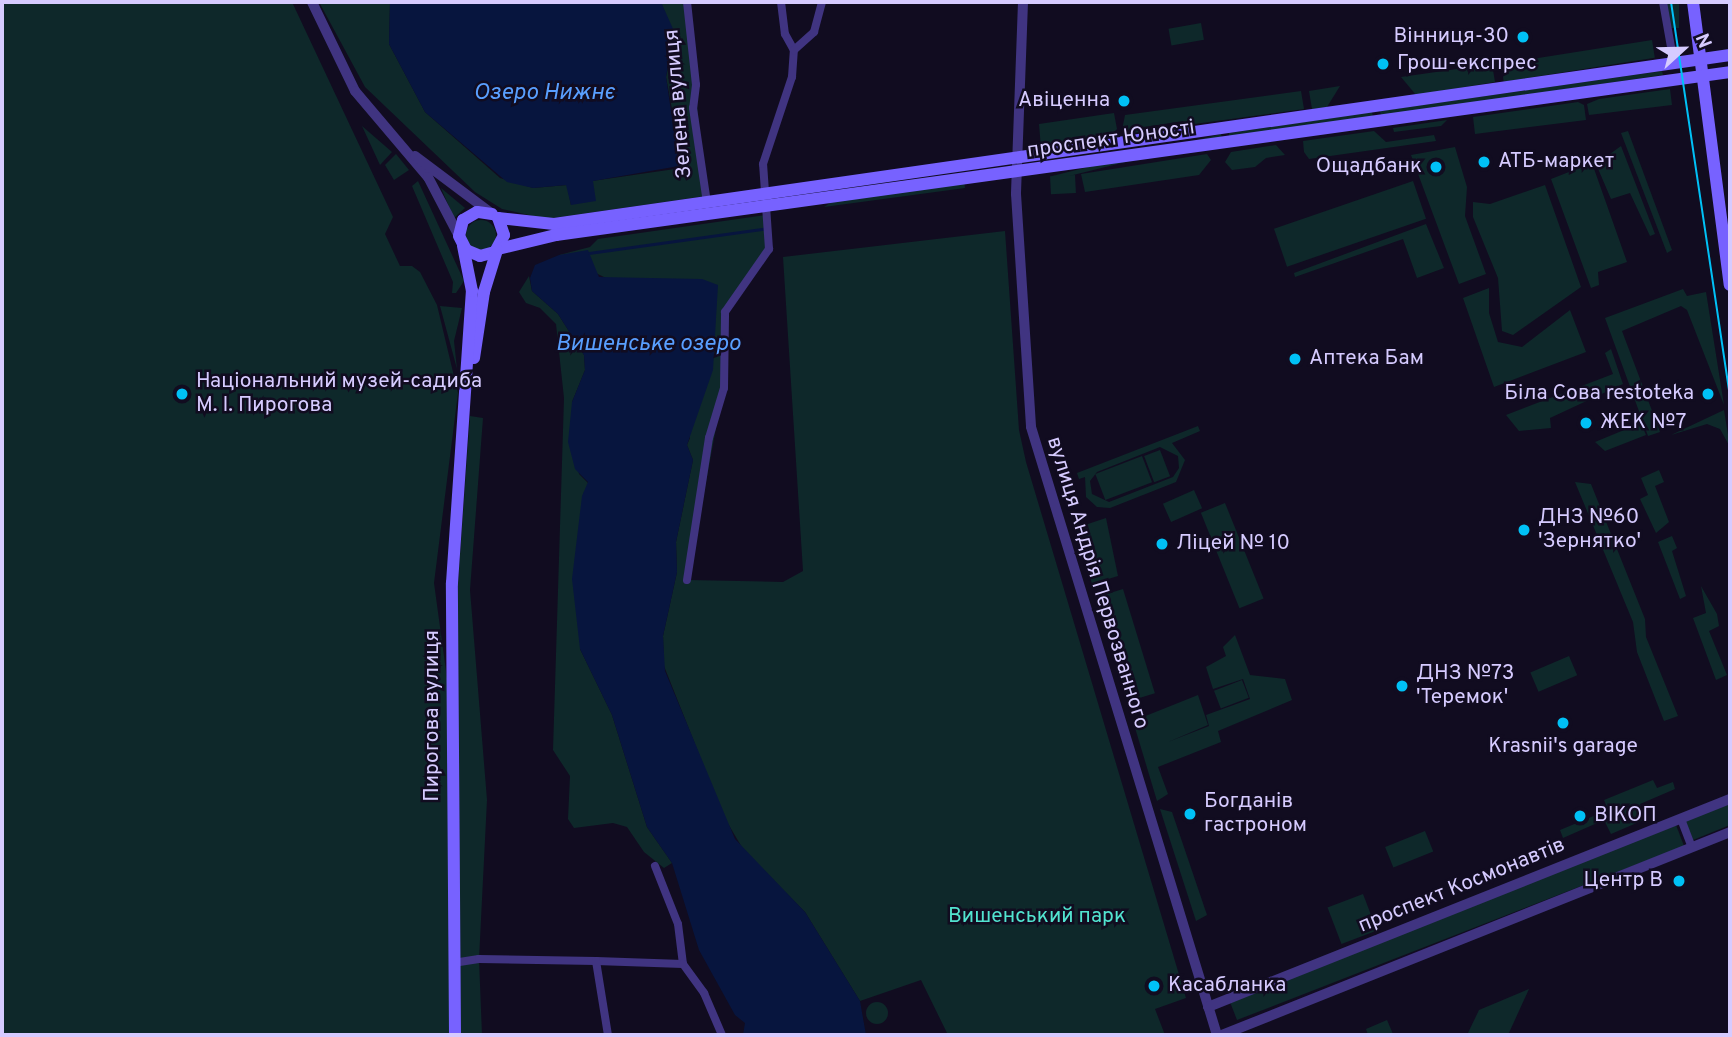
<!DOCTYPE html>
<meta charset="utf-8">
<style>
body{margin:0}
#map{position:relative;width:1732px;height:1037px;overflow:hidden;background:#110c20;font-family:Overpass,sans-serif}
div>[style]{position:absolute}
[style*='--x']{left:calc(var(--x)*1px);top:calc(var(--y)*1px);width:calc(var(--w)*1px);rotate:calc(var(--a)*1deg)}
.green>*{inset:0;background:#0e282a;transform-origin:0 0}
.round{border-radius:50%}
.water>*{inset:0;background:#07153e}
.stream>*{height:2.5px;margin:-1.25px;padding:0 1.25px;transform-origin:1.25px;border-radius:1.25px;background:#07153e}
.minor>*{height:8px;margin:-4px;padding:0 4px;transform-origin:4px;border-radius:4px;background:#403481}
.tertiary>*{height:10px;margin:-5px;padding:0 5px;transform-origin:5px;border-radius:5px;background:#403481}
.secondary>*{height:12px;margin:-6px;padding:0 6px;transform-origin:6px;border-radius:6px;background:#7762ff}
.tram>*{height:2px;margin:-1px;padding:0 1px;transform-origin:1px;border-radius:1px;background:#00c1f6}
.dots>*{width:19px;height:19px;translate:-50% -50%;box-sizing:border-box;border:4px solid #110c20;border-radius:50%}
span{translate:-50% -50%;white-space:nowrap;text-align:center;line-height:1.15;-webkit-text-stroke:5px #110c20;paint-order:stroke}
.poi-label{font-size:21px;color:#d6cbff}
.right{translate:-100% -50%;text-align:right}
.left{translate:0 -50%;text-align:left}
.street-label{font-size:21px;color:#d6cbff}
.park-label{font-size:21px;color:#52e4d0}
.water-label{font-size:23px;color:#599fff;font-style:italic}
.frame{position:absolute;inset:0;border:4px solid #d6cbff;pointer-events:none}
.north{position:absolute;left:1648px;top:14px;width:70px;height:70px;-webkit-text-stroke:5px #110c20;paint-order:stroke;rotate:68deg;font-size:19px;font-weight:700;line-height:28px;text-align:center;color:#d6cbff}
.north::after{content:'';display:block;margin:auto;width:24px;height:32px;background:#d6cbff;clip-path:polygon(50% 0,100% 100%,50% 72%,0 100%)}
</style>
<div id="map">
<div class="green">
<div style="clip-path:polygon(2px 2px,292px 2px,393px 217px,385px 234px,400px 266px,412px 266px,420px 272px,437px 305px,458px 393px,434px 583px,452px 715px,456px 1035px,2px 1035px)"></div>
<div style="clip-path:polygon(319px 2px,390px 2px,389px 44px,425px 112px,500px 178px,533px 188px,567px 185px,571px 205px,592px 181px,675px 169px,681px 157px,666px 77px,674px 39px,661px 2px,687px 2px,706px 196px,546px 219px,502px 209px,475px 192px,365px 87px)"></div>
<div style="left:1666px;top:2px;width:13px;height:26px"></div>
<div style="left:1201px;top:23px;width:17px;height:33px;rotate:80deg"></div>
<div style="left:1652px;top:40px;width:18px;height:153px;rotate:81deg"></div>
<div style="clip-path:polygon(1492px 64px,1495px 82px,1416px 95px,1401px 77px)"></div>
<div style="clip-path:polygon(1662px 71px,1663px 75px,1381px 116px,1380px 111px)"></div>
<div style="clip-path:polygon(1340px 86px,1327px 107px,1312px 109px,1309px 91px)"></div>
<div style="clip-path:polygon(1670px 89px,1672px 105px,1589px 115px,1587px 104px,1599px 99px)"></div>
<div style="clip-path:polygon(1301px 91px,1304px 109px,1187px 125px,1183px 121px,1151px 126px,1147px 131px,1125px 134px,1122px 130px,1125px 115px)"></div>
<div style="clip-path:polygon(1578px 102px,1584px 105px,1586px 120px,1475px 134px,1473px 117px)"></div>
<div style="clip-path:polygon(1372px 112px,1373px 117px,1229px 137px,1229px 133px)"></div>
<div style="clip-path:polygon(1114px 113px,1117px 129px,1110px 136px,1041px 148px,1039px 124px)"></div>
<div style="clip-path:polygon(1447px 120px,1441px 126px,1394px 132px,1393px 128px)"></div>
<div style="clip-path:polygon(362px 126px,392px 152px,380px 165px)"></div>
<div style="clip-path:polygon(1374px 131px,1386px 142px,1434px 135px,1436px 141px,1309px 159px,1304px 152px,1303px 141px)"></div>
<div style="clip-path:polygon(1628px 131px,1672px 250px,1667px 253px,1621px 133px)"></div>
<div style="left:1221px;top:134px;width:4px;height:175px;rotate:76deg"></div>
<div style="clip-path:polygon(1276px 145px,1285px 155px,1266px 158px,1255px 167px,1232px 170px,1225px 162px,1231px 152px)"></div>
<div style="clip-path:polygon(1621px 146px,1655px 234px,1650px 236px,1630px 193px,1611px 199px,1596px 164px)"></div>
<div style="clip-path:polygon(1455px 147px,1467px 187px,1465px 216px,1486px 274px,1459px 284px,1411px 155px)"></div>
<div style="clip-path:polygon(396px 154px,409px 170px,394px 180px,385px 165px)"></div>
<div style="clip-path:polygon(1207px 154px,1211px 160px,1199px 175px,1085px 192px,1081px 174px)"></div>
<div style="clip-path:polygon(1592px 163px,1627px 262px,1598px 272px,1599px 285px,1591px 288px,1551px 179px)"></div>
<div style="left:1075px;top:175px;width:18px;height:25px;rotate:87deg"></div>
<div style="clip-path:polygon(964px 179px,965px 188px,824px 207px,842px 195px)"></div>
<div style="clip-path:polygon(418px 181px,464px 281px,456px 293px,452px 293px,453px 282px,412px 186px)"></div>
<div style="left:1413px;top:181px;width:40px;height:147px;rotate:71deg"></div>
<div style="clip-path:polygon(1545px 185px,1581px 287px,1513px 335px,1502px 331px,1498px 278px,1473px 217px,1473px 202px,1490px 204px)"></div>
<div style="clip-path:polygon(441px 188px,465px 208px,454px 218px)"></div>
<div style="clip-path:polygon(766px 215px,771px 240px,729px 301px,725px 379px,688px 580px,783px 582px,803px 571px,783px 257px,1005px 231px,1019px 430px,1026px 462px,1186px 998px,1155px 1009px,1165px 1035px,948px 1035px,921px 980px,860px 1001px,805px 912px,743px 849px,724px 817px,664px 666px,663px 636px,677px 572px,676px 542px,693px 460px,687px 445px,690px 438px,606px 278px,559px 255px,590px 247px,598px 239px)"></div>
<div class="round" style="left:466px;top:220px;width:30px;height:30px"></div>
<div style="clip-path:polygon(1426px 224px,1444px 268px,1417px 278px,1403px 239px,1295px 277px,1294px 273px)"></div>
<div style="clip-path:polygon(529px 276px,532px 291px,558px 314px,584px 355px,585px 370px,572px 402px,579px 474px,589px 484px,583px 494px,580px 649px,612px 715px,647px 827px,672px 863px,664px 868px,644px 852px,627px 827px,613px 823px,574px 828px,568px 819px,570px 776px,553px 750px,564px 398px,556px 324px,540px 308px,526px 303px,519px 292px)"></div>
<div style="clip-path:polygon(1489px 288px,1489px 313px,1498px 342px,1522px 347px,1570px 310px,1586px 352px,1494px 387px,1463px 298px)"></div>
<div style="clip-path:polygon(1683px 289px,1687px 296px,1706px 292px,1724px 405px,1687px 310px,1681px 306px,1622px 331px,1660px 432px,1648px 436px,1605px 318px)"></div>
<div style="clip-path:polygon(440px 306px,462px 308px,454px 341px,457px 369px)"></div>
<div style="clip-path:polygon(1611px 349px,1623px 384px,1550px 418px,1551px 428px,1519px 431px,1506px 415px,1613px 374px,1605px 353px)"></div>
<div style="clip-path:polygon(1724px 410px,1730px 447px,1720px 429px,1707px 424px,1671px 435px)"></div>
<div style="clip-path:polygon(470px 416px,483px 418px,470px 590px,487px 800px,479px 959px,482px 1035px,461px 1035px,458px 963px,458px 583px)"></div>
<div style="clip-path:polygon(1641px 423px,1646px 435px,1605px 451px,1595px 442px)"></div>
<div style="clip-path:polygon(evenodd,1198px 426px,1200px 431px,1172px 443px,1185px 460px,1176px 482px,1110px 508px,1097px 507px,1086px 497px,1085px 477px,1079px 479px,1077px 473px,1198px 426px,1160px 447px,1178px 456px,1179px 468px,1173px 477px,1109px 502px,1092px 494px,1090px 481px,1097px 472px,1160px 447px)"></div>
<div style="left:1160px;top:450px;width:28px;height:17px;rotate:69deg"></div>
<div style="left:1142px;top:456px;width:28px;height:50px;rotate:69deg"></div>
<div style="clip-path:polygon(1659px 470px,1664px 482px,1655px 486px,1669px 522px,1656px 533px,1640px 499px,1648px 495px,1641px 478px)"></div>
<div style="clip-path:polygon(1575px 482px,1591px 484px,1645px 619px,1646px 637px,1678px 716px,1664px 721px,1637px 652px,1633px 622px)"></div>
<div style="left:1194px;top:490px;width:20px;height:34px;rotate:66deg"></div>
<div style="left:1225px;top:503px;width:103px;height:26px;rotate:68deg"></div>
<div style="clip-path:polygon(1106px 518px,1118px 576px,1092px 584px,1076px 528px)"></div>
<div style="clip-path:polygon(1672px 536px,1677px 548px,1672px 551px,1686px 596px,1680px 599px,1658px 542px)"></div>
<div style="clip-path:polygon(1701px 586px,1717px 614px,1719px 626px,1709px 631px,1727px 675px,1716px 680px,1693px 618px,1706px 613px)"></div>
<div style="left:1123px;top:589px;width:109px;height:28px;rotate:73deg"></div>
<div style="clip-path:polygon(1235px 635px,1250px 675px,1285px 679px,1292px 700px,1218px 731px,1221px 742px,1158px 767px,1168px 794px,1157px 801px,1133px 721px,1198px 695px,1208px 725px,1168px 742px,1209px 726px,1206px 715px,1250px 699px,1243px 679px,1213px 689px,1206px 667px,1226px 656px,1223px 647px)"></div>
<div style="left:1569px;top:656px;width:21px;height:42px;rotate:67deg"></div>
<div style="left:1242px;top:680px;width:19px;height:30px;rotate:69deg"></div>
<div style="clip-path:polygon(1653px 780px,1657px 788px,1673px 782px,1675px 789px,1640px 804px,1646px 819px,1611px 834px,1604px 820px,1563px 838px,1560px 830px,1608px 810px,1604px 800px)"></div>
<div style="clip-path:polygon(1730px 803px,1730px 825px,1693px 840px,1685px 821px)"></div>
<div style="clip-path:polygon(1160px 809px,1172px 812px,1207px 915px,1196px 921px)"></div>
<div style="clip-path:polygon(1676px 825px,1684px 846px,1237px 1020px,1230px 1002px)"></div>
<div style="left:1425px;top:831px;width:22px;height:43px;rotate:68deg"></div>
<div style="left:1363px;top:894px;width:39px;height:38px;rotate:69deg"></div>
<div style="clip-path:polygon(1529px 989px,1508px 1035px,1467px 1035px,1479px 1010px)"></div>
<div class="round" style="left:866px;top:1002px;width:22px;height:22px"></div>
<div style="clip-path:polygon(1387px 1020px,1393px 1034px,1368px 1035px,1366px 1029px)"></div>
</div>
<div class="water">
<div style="clip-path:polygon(390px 2px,661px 2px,674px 31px,666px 77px,679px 166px,593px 181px,596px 201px,571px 205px,566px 185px,533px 188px,507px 182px,425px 112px,389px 44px)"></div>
<div style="clip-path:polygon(588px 250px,599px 277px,702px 279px,718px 285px,713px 370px,687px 445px,693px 460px,676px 542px,677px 572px,663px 636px,665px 671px,735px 839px,805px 912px,860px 1001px,866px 1035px,743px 1035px,745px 1023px,735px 1015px,699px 950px,672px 863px,647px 827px,612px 715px,580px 649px,572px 579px,582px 496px,588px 482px,575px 469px,568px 442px,572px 402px,585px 370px,584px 355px,558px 314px,532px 291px,530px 278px,535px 265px,559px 255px)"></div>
</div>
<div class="stream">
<div style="--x:589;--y:253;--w:176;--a:-7.9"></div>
</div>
<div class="minor">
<div style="--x:687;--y:2;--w:83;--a:83.8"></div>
<div style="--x:696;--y:85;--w:23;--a:97"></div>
<div style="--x:693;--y:108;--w:96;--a:81.6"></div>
<div style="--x:781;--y:2;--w:32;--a:83"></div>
<div style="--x:785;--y:34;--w:18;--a:61"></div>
<div style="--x:1663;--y:2;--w:63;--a:79.9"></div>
<div style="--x:687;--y:580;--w:144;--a:-81.2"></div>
<div style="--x:709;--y:438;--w:52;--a:-73.3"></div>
<div style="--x:724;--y:388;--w:76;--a:-89.2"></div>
<div style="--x:725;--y:312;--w:77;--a:-55.1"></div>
<div style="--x:769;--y:249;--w:85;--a:-94"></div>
<div style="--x:763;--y:164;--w:92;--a:-71.6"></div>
<div style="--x:792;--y:77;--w:27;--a:-86"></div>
<div style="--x:794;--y:50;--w:27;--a:-42"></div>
<div style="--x:814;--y:32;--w:31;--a:-75"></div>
<div style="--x:1681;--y:819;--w:30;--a:69"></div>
<div style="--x:655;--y:866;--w:62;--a:68.4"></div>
<div style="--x:678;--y:924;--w:40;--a:82.9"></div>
<div style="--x:596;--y:961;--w:87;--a:2"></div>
<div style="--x:683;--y:964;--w:36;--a:54"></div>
<div style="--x:704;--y:993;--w:46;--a:66.8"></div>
<div style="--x:453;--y:963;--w:26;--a:-9"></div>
<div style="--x:479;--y:959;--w:117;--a:1"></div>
<div style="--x:596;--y:961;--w:75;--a:80.8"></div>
</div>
<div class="tertiary">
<div style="--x:312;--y:2;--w:99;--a:64.2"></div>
<div style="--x:355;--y:91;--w:113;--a:49.7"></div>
<div style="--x:428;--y:177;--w:67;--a:62.3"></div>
<div style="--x:1023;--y:2;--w:192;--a:92.1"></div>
<div style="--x:1016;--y:194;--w:233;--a:86.3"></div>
<div style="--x:1031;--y:427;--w:636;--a:72.99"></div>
<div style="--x:415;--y:156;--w:95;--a:36.9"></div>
<div style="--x:1208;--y:1007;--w:562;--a:-21.73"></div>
<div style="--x:1222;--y:1035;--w:547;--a:-21.78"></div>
</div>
<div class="secondary">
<div style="--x:1693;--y:2;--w:285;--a:82.6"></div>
<div style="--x:492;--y:214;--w:15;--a:-172"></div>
<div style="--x:477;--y:212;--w:16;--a:150"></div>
<div style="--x:463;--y:220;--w:16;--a:104"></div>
<div style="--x:459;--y:236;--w:16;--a:63"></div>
<div style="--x:466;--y:250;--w:15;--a:23"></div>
<div style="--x:480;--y:256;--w:16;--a:-15"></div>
<div style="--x:495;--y:252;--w:19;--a:-62"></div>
<div style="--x:504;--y:235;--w:18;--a:-109"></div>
<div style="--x:498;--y:218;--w:56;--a:6.1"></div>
<div style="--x:554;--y:224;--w:1188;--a:-8.18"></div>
<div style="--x:498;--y:249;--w:60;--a:-13.6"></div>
<div style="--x:556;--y:235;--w:1185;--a:-7.9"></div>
<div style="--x:474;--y:358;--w:67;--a:-81.4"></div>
<div style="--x:484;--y:292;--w:44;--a:-72.8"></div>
<div style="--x:455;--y:1035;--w:452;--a:-90.4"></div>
<div style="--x:452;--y:583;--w:293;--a:-86.1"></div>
<div style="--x:472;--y:291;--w:46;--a:-101.3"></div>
</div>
<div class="tram">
<div style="--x:1671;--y:2;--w:397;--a:81.5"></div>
</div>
<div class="dots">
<div style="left:1523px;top:37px;background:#00c1f6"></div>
<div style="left:1383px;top:64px;background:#00c1f6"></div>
<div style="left:1124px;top:101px;background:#00c1f6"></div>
<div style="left:1484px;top:162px;background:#00c1f6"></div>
<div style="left:1436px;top:167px;background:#00c1f6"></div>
<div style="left:1295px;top:359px;background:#00c1f6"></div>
<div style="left:182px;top:394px;background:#00c1f6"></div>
<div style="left:1708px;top:394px;background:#00c1f6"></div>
<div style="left:1586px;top:423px;background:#00c1f6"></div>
<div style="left:1524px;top:530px;background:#00c1f6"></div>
<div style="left:1162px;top:544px;background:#00c1f6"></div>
<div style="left:1402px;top:686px;background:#00c1f6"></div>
<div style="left:1563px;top:723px;background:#00c1f6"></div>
<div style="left:1190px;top:814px;background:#00c1f6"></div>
<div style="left:1580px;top:816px;background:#00c1f6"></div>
<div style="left:1679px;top:881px;background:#00c1f6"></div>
<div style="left:1154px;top:986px;background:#00c1f6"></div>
</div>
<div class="poi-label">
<span class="right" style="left:1509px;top:37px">Вінниця-30</span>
<span class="left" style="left:1397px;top:64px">Грош-експрес</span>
<span class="right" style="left:1110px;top:101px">Авіценна</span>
<span class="left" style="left:1498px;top:162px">АТБ-маркет</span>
<span class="right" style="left:1422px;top:167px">Ощадбанк</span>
<span class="left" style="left:1309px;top:359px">Аптека Бам</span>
<span class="left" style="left:196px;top:394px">Національний музей-садиба<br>М. І. Пирогова</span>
<span class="right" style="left:1694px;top:394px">Біла Сова restoteka</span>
<span class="left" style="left:1600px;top:423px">ЖЕК №7</span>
<span class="left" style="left:1538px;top:530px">ДНЗ №60<br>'Зернятко'</span>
<span class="left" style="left:1176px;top:544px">Ліцей № 10</span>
<span class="left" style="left:1416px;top:686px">ДНЗ №73<br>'Теремок'</span>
<span style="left:1563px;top:747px">Krasnii's garage</span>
<span class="left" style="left:1204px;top:814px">Богданів<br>гастроном</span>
<span class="left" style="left:1594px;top:816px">ВІКОП</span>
<span class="right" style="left:1663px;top:881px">Центр В</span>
<span class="left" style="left:1168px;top:986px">Касабланка</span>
</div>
<div class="street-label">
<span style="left:679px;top:104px;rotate:-95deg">Зелена вулиця</span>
<span style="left:1111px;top:140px;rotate:-8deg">проспект Юності</span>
<span style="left:1097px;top:583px;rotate:73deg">вулиця Андрія Первозванного</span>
<span style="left:433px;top:716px;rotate:-90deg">Пирогова вулиця</span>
<span style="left:1462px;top:886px;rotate:-22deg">проспект Космонавтів</span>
</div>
<div class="park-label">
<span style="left:1037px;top:917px">Вишенський парк</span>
</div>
<div class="water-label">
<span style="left:544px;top:94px">Озеро Нижнє</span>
<span style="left:648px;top:345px">Вишенське озеро</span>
</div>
<div class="frame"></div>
<div class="north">N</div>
</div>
